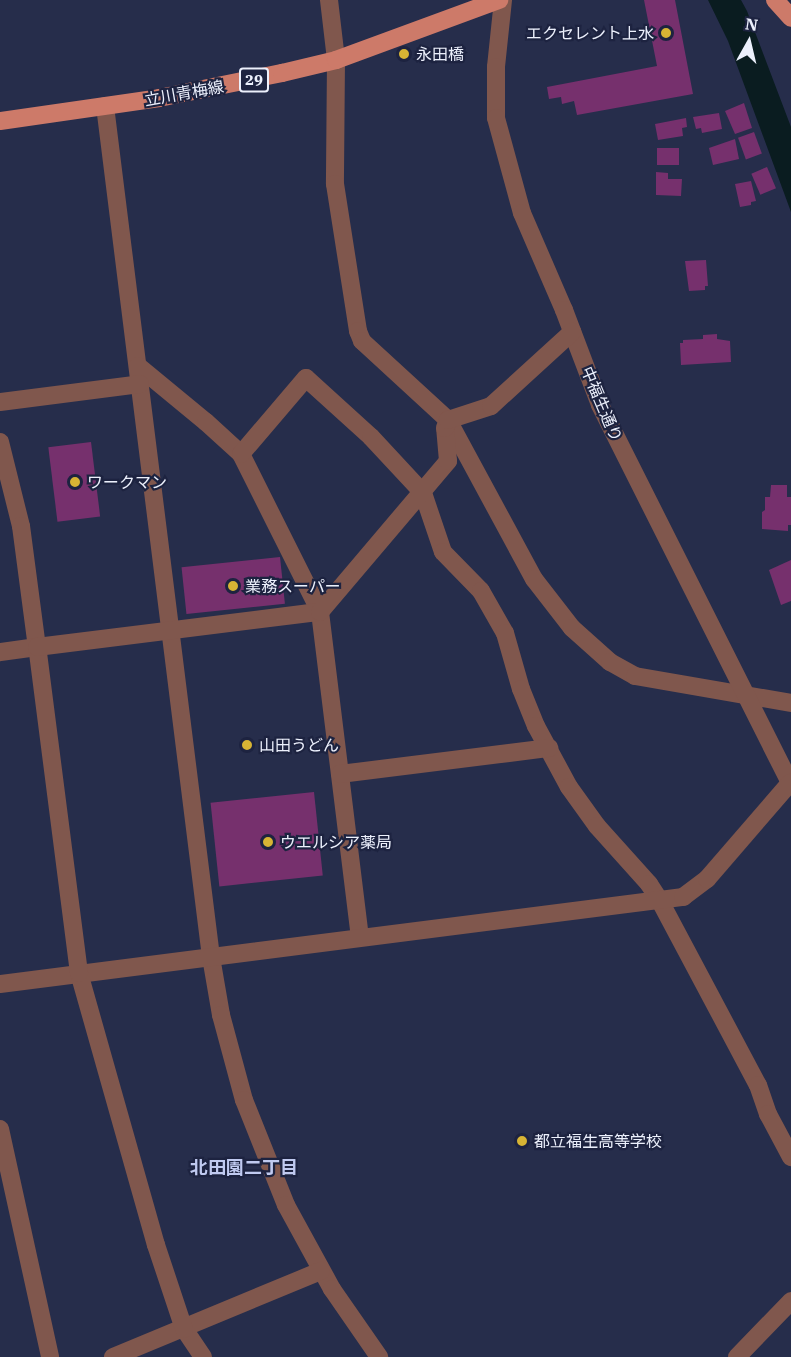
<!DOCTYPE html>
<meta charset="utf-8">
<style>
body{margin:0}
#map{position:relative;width:791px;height:1357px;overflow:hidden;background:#262d4b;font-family:"IBM Plex Serif","Noto Sans JP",serif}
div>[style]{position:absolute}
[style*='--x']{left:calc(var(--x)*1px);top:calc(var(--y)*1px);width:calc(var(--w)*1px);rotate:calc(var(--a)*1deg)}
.water>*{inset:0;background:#0a1c20}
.building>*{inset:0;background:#76306d;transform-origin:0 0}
.minor>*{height:18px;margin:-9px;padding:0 9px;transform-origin:9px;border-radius:9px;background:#80574d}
.major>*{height:18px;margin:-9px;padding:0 9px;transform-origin:9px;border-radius:9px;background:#cd7a69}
.dots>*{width:16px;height:16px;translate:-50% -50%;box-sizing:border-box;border:3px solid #1d2340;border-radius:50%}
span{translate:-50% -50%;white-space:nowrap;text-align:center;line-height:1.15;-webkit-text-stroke:4.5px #1d2340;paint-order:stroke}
.shield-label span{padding:2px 4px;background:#1d2340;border:2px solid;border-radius:4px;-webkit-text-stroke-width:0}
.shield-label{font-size:15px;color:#ecf0fc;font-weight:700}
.poi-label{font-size:16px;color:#ecf0fc}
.right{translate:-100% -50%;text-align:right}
.left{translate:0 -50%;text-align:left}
.street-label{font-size:16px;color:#ecf0fc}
.neighbourhood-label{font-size:18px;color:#c0caf0;font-weight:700}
.north{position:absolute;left:719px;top:12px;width:60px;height:60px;-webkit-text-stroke:4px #1d2340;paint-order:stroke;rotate:8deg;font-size:16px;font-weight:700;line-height:24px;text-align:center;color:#ecf0fc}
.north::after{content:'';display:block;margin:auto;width:21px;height:27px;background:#ecf0fc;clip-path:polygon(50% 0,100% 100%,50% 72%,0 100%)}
</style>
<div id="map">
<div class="water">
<div style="clip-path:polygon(708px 0,741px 0,747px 11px,791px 127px,791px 212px,728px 41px)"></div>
</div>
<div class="building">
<div style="clip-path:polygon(644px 0,675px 0,693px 94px,577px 115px,574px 101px,562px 104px,561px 97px,549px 99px,547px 87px,657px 66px)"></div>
<div style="clip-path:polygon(744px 103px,752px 128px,735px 134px,725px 111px)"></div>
<div style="clip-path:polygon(719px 113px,722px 129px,702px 133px,701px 128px,696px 129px,693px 117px)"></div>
<div style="clip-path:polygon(686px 118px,687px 127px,682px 128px,683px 136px,658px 140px,655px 124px)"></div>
<div style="left:754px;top:132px;width:23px;height:17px;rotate:70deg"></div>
<div style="clip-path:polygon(735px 139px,739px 159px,713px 165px,709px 148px)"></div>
<div style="left:657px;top:148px;width:22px;height:17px"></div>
<div style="left:767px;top:167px;width:23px;height:17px;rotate:67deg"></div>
<div style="clip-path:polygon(656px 172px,668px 173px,668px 179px,682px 179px,681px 196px,656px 195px)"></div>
<div style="clip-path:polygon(751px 181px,756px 201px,751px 202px,751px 205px,740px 207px,735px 184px)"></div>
<div style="clip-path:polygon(706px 260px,708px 286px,705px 286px,705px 290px,689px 291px,685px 261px)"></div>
<div style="clip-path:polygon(717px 334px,717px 339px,730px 341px,731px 362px,681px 365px,680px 343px,683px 343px,683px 340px,703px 339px,703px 335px)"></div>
<div style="left:91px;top:442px;width:75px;height:43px;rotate:83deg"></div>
<div style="clip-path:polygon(771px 485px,787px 485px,787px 497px,791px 497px,791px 525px,788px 525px,788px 531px,762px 529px,762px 512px,765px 510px,765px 497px,770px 497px)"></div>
<div style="left:280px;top:557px;width:47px;height:99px;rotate:84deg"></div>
<div style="clip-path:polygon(791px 560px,791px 601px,781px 605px,769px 570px)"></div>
<div style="left:314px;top:792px;width:84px;height:104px;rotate:84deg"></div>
</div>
<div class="minor">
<div style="--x:329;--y:0;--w:60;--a:83.3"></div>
<div style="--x:336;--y:60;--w:124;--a:90.5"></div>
<div style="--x:335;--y:184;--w:149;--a:81.1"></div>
<div style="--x:358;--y:331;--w:11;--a:68"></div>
<div style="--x:362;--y:341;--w:117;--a:42.6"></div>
<div style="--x:448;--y:420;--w:181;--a:61.6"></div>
<div style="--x:534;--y:579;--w:62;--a:52.2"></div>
<div style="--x:572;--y:628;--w:51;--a:41.8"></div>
<div style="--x:610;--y:662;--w:29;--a:29"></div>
<div style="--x:635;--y:676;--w:158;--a:9.8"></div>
<div style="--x:503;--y:0;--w:67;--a:96"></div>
<div style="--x:496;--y:67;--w:51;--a:90"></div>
<div style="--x:496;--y:118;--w:98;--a:74.7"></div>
<div style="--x:522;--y:213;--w:106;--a:66.6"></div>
<div style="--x:564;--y:310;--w:102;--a:69.2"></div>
<div style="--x:600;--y:405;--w:424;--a:63.3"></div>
<div style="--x:105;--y:106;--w:858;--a:82.9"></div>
<div style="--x:211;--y:957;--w:59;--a:80.2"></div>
<div style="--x:221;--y:1015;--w:88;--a:74.9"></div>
<div style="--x:244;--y:1100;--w:113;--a:68.2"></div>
<div style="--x:286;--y:1205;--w:96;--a:61.3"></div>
<div style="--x:332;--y:1289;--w:83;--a:55.3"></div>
<div style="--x:138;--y:366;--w:88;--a:39.5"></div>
<div style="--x:206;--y:422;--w:47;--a:42.4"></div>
<div style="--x:241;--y:454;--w:177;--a:63.4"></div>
<div style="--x:320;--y:612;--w:328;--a:83"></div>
<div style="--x:0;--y:402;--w:141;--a:-7.3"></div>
<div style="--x:0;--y:442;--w:87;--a:76"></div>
<div style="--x:21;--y:526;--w:122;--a:82.5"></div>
<div style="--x:37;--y:647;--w:37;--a:172"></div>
<div style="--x:241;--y:454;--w:100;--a:-49.5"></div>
<div style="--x:306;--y:378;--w:88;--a:42.2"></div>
<div style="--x:371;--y:437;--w:76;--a:47.1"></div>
<div style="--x:423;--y:493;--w:62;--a:71.3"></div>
<div style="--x:443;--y:552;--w:54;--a:45.7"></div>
<div style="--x:481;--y:591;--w:48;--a:60.3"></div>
<div style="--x:505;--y:633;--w:58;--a:74.1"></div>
<div style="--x:521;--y:689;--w:40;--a:68"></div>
<div style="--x:536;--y:726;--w:69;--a:61.6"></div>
<div style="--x:569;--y:787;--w:48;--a:54.3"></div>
<div style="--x:597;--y:826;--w:78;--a:48.1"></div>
<div style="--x:649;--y:884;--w:20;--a:57"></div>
<div style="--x:660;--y:901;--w:208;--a:62"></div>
<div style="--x:758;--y:1085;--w:31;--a:71"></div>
<div style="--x:768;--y:1114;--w:49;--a:61.9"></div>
<div style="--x:340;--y:774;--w:211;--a:-7.1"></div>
<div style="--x:0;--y:984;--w:689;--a:-7.26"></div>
<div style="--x:683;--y:897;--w:30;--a:-37"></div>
<div style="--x:707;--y:879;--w:127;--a:-49.2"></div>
<div style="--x:0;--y:1129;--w:233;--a:77.6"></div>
<div style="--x:113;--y:1357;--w:225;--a:-22.5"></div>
<div style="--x:203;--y:1357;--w:34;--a:-124"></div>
<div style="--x:184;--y:1329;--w:89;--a:-108.4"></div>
<div style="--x:156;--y:1245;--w:283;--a:-105.8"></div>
<div style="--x:79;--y:973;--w:329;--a:-97.3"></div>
<div style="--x:37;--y:647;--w:285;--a:-7.1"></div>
<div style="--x:320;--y:612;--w:198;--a:-49.7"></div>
<div style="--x:448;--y:461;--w:33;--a:-95"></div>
<div style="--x:445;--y:428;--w:9;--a:-69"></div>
<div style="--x:448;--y:420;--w:45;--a:-18"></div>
<div style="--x:491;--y:406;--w:110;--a:-42.4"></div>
<div style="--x:737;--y:1357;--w:78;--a:-46"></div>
</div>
<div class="major">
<div style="--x:775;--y:0;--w:24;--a:48"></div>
<div style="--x:0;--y:121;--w:161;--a:-8.2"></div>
<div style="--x:159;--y:98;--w:126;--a:-11.5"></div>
<div style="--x:282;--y:73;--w:56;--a:-13.5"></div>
<div style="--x:336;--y:60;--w:174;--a:-20.2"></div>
</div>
<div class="dots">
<div style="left:666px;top:33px;background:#d7b434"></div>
<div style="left:404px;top:54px;background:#d7b434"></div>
<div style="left:75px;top:482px;background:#d7b434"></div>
<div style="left:233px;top:586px;background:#d7b434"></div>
<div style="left:247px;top:745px;background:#d7b434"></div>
<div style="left:268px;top:842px;background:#d7b434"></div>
<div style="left:522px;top:1141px;background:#d7b434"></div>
</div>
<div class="shield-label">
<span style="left:254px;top:80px">29</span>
</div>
<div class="poi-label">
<span class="right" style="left:654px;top:33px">エクセレント上水</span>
<span class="left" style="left:416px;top:54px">永田橋</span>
<span class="left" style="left:87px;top:482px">ワークマン</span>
<span class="left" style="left:245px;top:586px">業務スーパー</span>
<span class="left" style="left:259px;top:745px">山田うどん</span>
<span class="left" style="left:280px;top:842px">ウエルシア薬局</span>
<span class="left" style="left:534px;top:1141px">都立福生高等学校</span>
</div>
<div class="street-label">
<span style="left:184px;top:93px;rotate:-10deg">立川青梅線</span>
<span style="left:602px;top:404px;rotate:67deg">中福生通り</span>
</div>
<div class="neighbourhood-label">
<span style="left:244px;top:1168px">北田園二丁目</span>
</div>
<div class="north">N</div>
</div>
